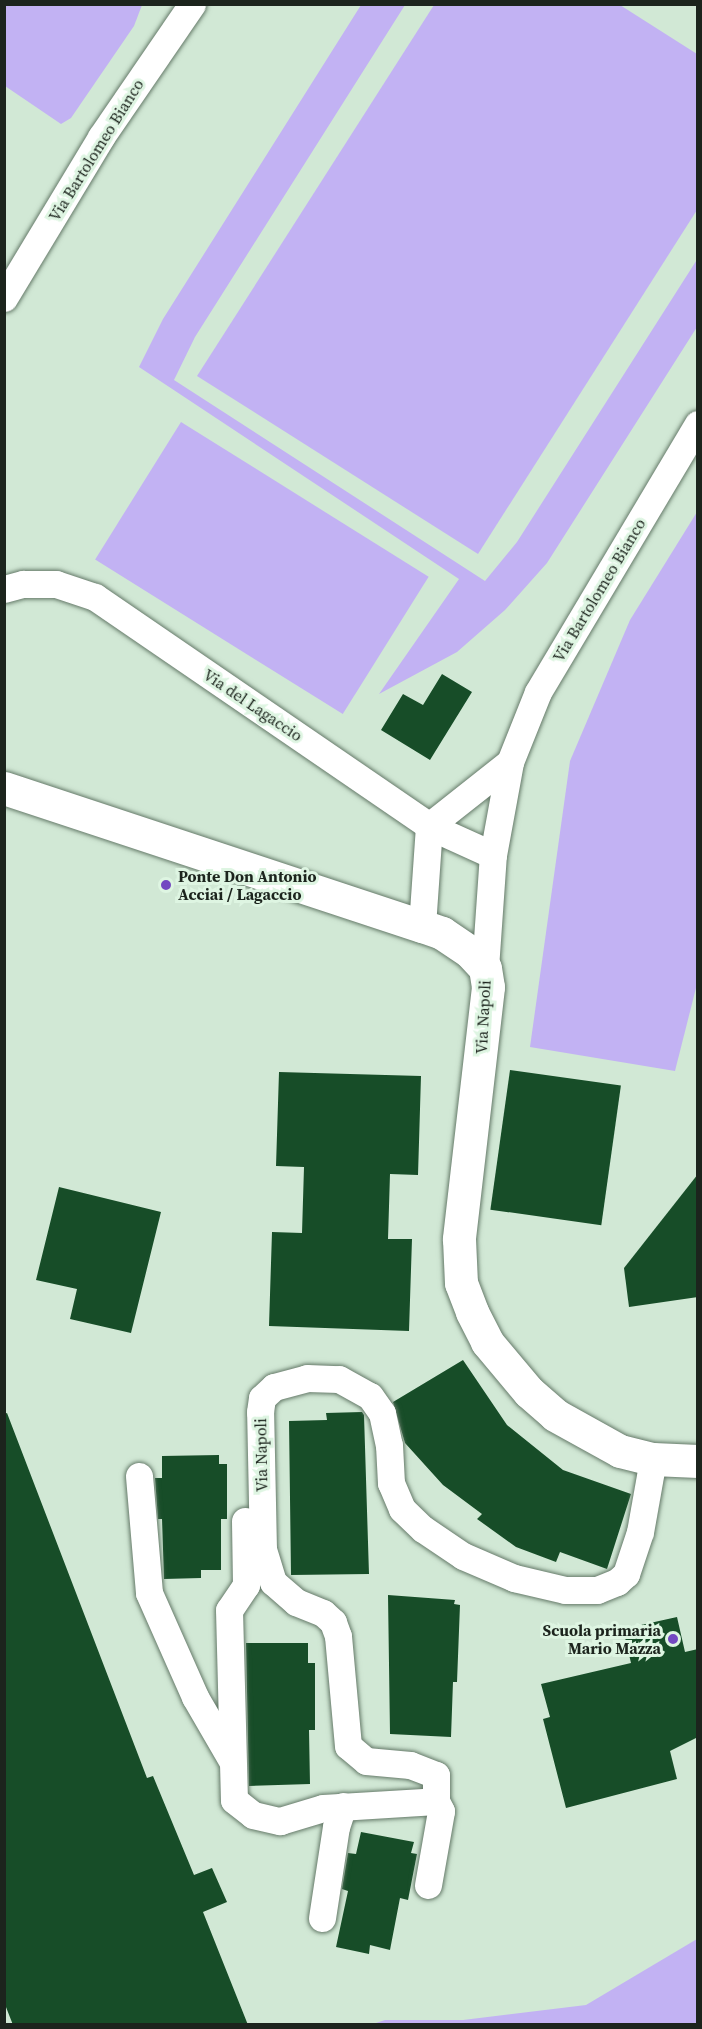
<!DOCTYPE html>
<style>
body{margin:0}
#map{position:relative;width:702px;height:2029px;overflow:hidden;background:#d1e8d5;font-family:"Source Serif 4",serif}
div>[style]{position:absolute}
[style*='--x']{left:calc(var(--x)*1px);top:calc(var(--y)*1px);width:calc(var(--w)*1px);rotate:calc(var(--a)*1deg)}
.green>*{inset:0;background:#c2b2f3;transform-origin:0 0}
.building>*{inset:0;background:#174d28;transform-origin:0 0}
.roads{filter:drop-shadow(0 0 2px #657a69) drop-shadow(0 0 2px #657a69)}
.minor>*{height:27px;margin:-13.5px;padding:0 13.5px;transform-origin:13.5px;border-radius:13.5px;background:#fff}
.tertiary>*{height:33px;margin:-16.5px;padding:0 16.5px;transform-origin:16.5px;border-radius:16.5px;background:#fff}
.dots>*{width:16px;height:16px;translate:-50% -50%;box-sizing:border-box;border:3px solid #def5e2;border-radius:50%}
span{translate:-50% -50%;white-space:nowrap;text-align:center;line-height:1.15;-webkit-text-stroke:6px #def5e2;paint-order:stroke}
.street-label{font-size:16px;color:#1c241d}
.poi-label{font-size:16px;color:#1c241d;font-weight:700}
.left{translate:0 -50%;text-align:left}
.right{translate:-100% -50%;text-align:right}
.frame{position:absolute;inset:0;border:6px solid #1c241d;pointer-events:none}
</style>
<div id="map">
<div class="green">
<div style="clip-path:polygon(4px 5px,5px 4px,142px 5px,134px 26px,71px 118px,61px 124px,5px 86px)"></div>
<div style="clip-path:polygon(361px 5px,405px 5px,195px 337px,174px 380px,485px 581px,517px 542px,698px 258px,697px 327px,547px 563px,505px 610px,457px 652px,379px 694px,459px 579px,139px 367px,163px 319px)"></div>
<div style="clip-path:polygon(434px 5px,620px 5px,697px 54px,697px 210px,478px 554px,197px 376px)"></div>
<div style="left:181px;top:422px;width:292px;height:162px;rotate:32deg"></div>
<div style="clip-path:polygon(697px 512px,698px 980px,675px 1071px,530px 1047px,570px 761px,630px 620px)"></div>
<div style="clip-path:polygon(697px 1939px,697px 2024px,373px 2024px,385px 2020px,463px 2020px,586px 2005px)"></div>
</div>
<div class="building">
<div style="clip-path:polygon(442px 674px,472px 692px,430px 760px,381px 730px,403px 694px,423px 705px)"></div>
<div style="left:510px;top:1070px;width:112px;height:141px;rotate:8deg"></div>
<div style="clip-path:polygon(279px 1072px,421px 1076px,418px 1175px,390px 1174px,388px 1239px,412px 1239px,409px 1331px,269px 1326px,272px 1232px,302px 1233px,304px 1167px,276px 1166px)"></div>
<div style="clip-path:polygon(698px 1174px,698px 1297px,629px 1307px,624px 1268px)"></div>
<div style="clip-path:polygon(59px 1187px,161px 1212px,131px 1333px,70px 1319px,77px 1289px,36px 1280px)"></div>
<div style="clip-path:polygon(463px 1360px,507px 1425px,563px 1470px,631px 1494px,607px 1569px,560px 1552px,556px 1562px,516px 1547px,477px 1519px,482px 1514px,443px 1485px,405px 1443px,393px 1402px)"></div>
<div style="clip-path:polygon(362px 1412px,364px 1415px,369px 1574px,291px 1575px,289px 1421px,327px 1420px,326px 1413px)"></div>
<div style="clip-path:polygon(7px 1413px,147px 1778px,153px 1776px,194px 1875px,212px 1868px,227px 1902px,203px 1912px,248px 2025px,13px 2025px,4px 2002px,4px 1414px)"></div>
<div style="clip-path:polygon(219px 1455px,219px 1464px,227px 1464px,227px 1519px,221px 1519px,221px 1570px,201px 1570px,201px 1578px,164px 1579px,162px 1519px,158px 1519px,155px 1478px,162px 1478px,162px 1456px)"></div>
<div style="clip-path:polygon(388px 1595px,455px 1600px,454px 1604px,460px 1605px,457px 1682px,453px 1682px,451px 1737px,390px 1734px)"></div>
<div style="clip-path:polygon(677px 1617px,685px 1652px,698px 1649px,698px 1737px,670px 1751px,677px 1779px,566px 1808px,543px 1719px,550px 1717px,541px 1684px,631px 1663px,623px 1629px)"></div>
<div style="clip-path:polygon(246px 1643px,308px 1643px,308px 1663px,315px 1663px,315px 1730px,309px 1730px,310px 1784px,249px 1786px)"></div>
<div style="clip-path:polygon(361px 1832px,414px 1842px,411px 1853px,417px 1854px,408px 1900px,400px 1898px,390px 1950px,370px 1945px,369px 1954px,336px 1947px,348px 1891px,342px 1889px,348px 1853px,356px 1854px)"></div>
</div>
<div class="roads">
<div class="minor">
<div style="--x:4;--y:298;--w:188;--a:-58.9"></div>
<div style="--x:101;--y:137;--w:161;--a:-55.6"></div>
<div style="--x:4;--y:589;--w:20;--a:-15"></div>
<div style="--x:23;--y:584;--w:33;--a:0"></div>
<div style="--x:56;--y:584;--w:41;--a:18.4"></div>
<div style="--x:95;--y:597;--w:405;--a:34.4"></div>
<div style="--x:429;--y:826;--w:70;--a:24.4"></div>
<div style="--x:422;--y:926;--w:100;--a:-86"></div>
<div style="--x:429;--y:826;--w:103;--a:-38.3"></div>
<div style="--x:485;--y:968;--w:113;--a:-86"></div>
<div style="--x:493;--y:855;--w:95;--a:-79.6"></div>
<div style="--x:510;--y:762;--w:75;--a:-68.2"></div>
<div style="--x:538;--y:692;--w:312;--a:-59.2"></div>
<div style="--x:139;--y:1476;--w:117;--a:85.1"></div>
<div style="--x:149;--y:1593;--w:114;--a:66.1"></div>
<div style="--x:195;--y:1697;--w:72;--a:59.9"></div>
<div style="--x:245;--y:1521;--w:64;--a:89.1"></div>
<div style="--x:246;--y:1585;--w:30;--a:124"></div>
<div style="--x:229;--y:1610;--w:190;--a:88.5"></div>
<div style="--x:234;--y:1800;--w:24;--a:38"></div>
<div style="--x:253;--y:1815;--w:28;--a:13"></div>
<div style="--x:280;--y:1821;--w:45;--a:-16.8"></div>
<div style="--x:323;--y:1808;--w:113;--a:-3.5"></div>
<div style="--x:428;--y:1885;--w:75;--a:-80"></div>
<div style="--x:441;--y:1811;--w:11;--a:-117"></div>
<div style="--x:436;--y:1801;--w:26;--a:-90"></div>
<div style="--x:436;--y:1775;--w:28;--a:-159"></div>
<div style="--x:410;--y:1765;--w:44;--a:-174.8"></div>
<div style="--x:366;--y:1761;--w:23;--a:-140"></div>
<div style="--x:348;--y:1746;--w:110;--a:-95.2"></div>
<div style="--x:338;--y:1636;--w:15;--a:-110"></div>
<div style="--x:333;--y:1622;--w:13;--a:-138"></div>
<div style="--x:323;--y:1613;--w:29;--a:-158"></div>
<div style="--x:296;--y:1602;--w:30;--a:-139"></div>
<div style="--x:273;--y:1582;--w:34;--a:-107"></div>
<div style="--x:263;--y:1550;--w:138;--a:-91.2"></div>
<div style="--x:260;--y:1412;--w:14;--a:-82"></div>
<div style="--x:262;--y:1398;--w:16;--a:-43"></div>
<div style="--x:274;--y:1387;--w:34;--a:-15"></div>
<div style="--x:307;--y:1378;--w:32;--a:2"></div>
<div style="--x:339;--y:1379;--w:35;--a:29"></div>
<div style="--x:370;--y:1396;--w:21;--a:55"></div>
<div style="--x:382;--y:1413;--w:33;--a:78"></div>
<div style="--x:389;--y:1445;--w:38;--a:87"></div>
<div style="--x:391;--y:1483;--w:28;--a:67"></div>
<div style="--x:402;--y:1509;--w:29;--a:44"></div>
<div style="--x:423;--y:1529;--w:48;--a:34"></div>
<div style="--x:463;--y:1556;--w:56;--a:23.3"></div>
<div style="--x:514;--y:1578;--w:52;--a:13.2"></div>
<div style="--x:565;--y:1590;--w:32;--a:0"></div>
<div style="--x:597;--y:1590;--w:22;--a:-22"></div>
<div style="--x:617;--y:1582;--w:12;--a:-42"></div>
<div style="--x:626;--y:1574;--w:44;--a:-71.6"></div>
<div style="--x:640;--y:1532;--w:74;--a:-79.9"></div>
<div style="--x:322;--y:1918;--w:92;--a:-81.3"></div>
<div style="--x:336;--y:1827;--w:22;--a:-72"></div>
</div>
<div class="tertiary">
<div style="--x:4;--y:788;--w:440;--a:18.3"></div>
<div style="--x:422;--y:926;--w:21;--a:19"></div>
<div style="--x:442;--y:933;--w:32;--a:34"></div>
<div style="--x:469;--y:951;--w:23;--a:47"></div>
<div style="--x:485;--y:968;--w:19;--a:81"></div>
<div style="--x:488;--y:987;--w:254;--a:96.6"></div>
<div style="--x:459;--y:1239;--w:44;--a:87.4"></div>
<div style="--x:461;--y:1283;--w:31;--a:69"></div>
<div style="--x:472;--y:1312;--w:34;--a:63"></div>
<div style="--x:487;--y:1342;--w:65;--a:50"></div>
<div style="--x:529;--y:1392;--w:35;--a:41"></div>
<div style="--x:555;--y:1415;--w:74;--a:29"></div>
<div style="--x:620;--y:1451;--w:34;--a:14"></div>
<div style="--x:653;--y:1459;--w:45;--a:2.5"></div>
</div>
</div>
<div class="dots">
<div style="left:166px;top:885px;background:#7348c1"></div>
<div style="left:673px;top:1639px;background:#7348c1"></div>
</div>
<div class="street-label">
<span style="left:96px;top:150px;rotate:-58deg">Via Bartolomeo Bianco</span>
<span style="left:599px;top:590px;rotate:-59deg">Via Bartolomeo Bianco</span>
<span style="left:253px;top:705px;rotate:34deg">Via del Lagaccio</span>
<span style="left:483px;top:1017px;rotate:-87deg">Via Napoli</span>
<span style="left:261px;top:1455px;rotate:-91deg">Via Napoli</span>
</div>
<div class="poi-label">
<span class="left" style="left:178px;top:885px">Ponte Don Antonio<br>Acciai / Lagaccio</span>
<span class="right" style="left:661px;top:1639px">Scuola primaria<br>Mario Mazza</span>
</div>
<div class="frame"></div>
</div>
